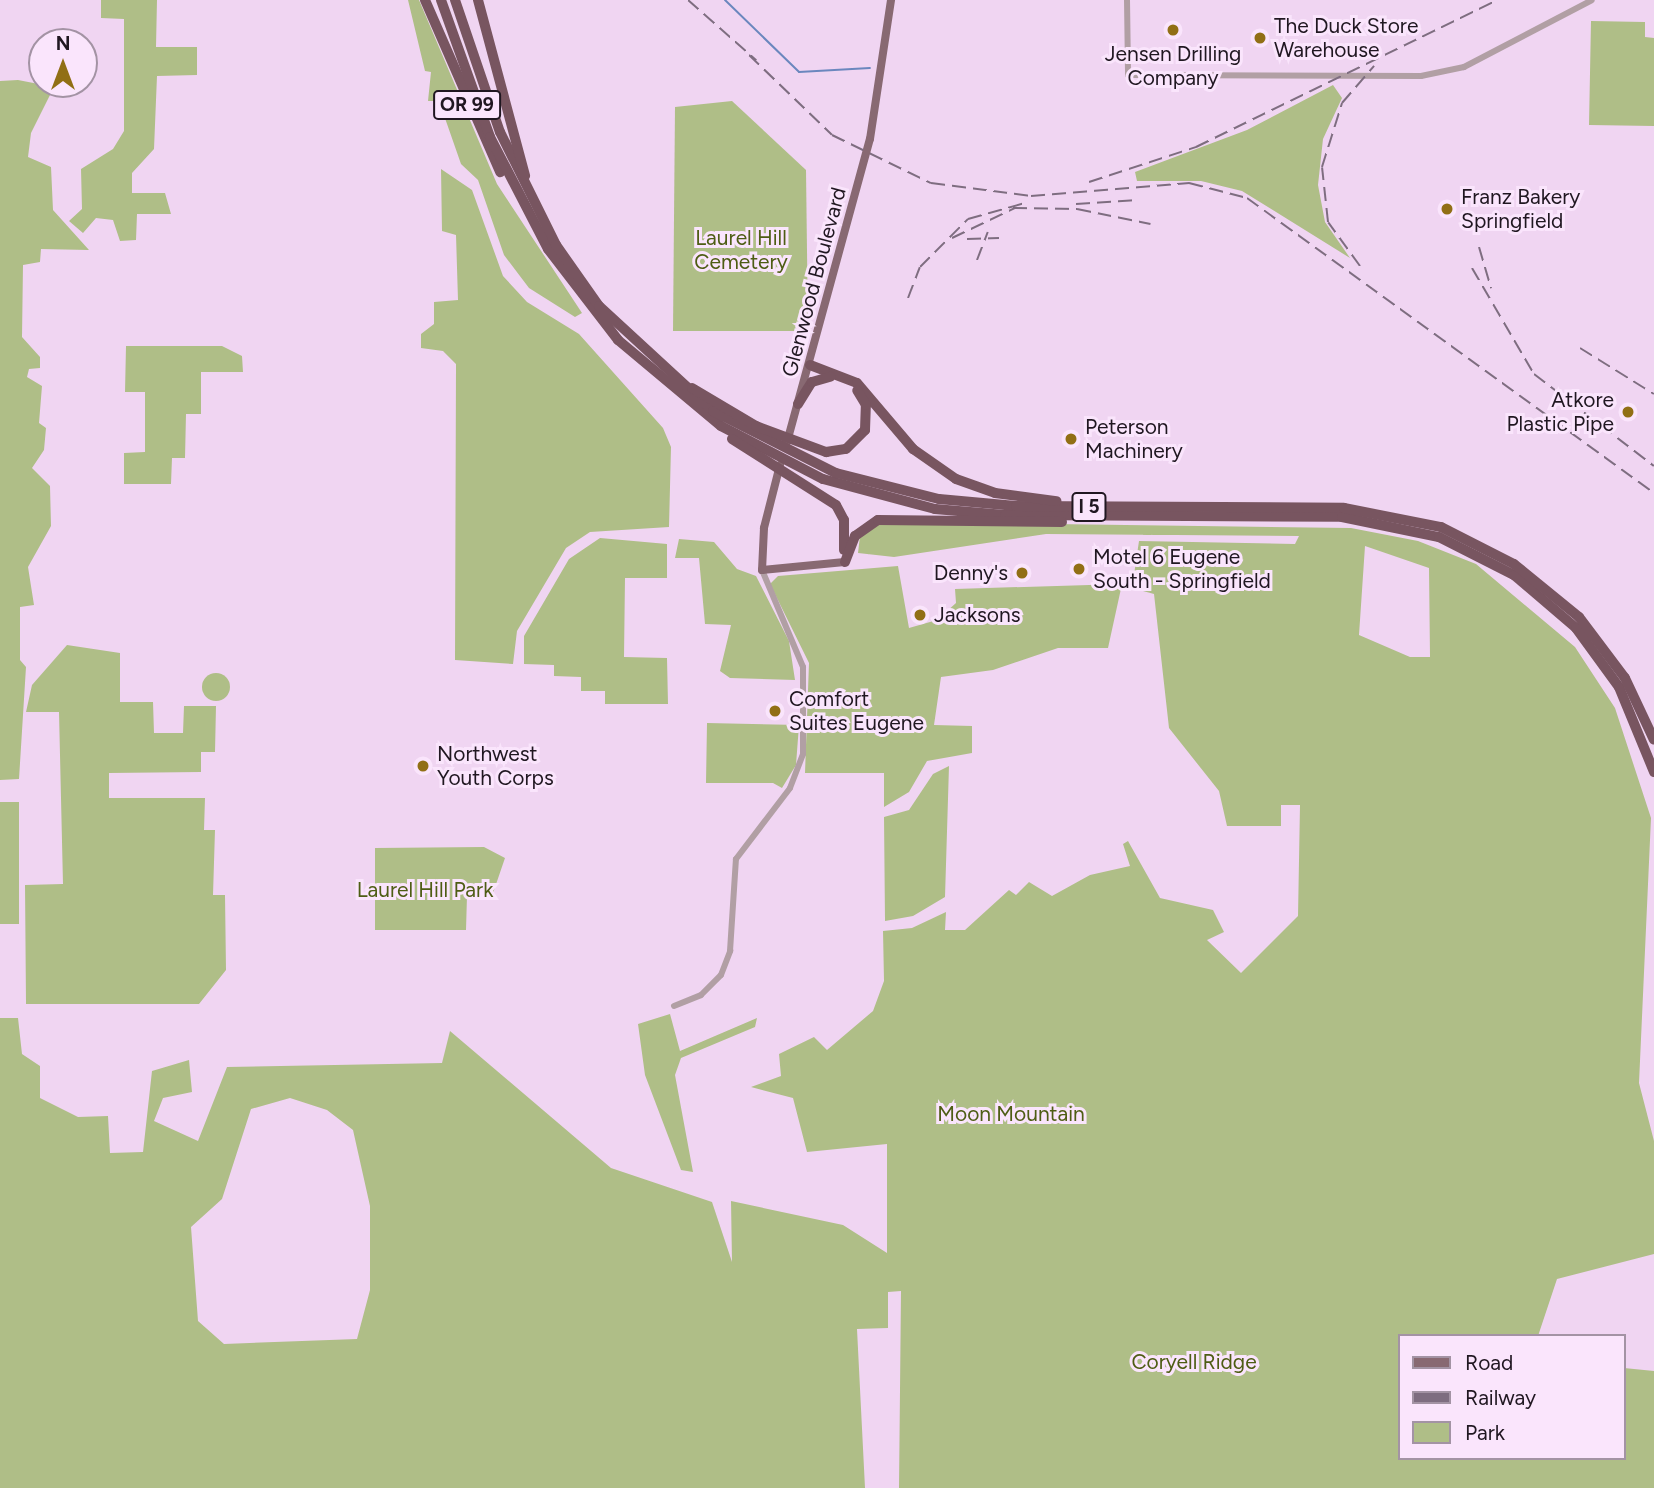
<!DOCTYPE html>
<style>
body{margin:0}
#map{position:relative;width:1654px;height:1488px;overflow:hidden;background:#f0d5f2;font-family:Figtree,sans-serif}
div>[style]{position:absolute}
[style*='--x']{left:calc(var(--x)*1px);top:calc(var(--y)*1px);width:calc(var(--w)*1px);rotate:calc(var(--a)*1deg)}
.green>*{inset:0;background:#afbe87;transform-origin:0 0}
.round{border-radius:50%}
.stream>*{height:2px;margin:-1px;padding:0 1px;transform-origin:1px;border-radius:1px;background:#6b87be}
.minor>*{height:6px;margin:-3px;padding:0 3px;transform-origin:3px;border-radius:3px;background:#b19fa4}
.major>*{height:8px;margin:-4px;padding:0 4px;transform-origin:4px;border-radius:4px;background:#886972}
.highway>*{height:10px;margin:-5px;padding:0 5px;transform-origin:5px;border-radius:5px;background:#785560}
.rail>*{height:2px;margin-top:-1px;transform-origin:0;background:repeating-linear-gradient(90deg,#7e6d80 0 14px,transparent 0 21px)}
.dots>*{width:19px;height:19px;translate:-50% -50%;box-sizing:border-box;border:4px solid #fae5fc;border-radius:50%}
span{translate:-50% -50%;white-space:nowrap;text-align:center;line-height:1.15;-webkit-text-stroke:6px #fae5fc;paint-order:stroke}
.shield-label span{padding:2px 5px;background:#fae5fc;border:2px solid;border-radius:5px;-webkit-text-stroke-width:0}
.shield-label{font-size:19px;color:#201721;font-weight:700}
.poi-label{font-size:21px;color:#201721}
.left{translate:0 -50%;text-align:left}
.right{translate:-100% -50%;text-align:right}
.park-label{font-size:21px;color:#4e5d14}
.street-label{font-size:21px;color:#201721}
.legend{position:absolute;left:1398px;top:1334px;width:228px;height:126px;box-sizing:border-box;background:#fae5fc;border:2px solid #a393a4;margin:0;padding:9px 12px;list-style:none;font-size:21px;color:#201721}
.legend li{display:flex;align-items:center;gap:14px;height:35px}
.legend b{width:35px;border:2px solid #a393a4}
.north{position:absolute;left:28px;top:28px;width:70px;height:70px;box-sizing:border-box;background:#fae5fc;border:2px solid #a393a4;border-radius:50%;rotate:0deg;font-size:19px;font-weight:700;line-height:28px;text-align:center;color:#201721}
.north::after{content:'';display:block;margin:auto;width:24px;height:32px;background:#916f15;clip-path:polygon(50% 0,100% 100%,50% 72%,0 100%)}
</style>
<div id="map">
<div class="green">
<div style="clip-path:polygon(101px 0,157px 0,156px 47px,197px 47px,197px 75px,157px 76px,154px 149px,132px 173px,132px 193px,165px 193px,171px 214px,137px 214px,136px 240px,120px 241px,113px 220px,96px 218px,83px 233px,69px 221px,82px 209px,81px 169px,113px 149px,124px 131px,124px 19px,101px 18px)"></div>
<div style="clip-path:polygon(408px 0,419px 0,497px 184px,582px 313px,575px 317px,529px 288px,504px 255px,478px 180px,461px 164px,439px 101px,428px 101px,431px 72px,425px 71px)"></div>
<div style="clip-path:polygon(1591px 21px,1645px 22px,1645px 37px,1654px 38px,1654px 126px,1589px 125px)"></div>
<div style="clip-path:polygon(18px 80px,54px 87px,31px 133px,28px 157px,51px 167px,53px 210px,89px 250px,41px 249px,40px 262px,23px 265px,22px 337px,40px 357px,40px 368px,29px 369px,27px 377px,42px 386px,39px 423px,46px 428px,44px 450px,32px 468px,50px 486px,51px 526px,28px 567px,34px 605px,20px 607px,20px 660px,26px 667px,19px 779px,0 780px,0 81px)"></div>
<div style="clip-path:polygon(1333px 85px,1342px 98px,1323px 139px,1318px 185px,1325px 222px,1350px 258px,1242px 191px,1201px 181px,1137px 181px,1135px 172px,1247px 130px)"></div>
<div style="clip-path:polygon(732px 101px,806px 170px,808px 331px,673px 331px,675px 107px)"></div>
<div style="clip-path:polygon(441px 169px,472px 190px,503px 276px,527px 302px,579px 334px,663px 428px,671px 447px,669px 527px,590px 532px,566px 548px,517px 631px,513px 664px,455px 660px,456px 364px,443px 351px,421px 348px,421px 334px,434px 324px,434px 302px,458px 300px,456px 235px,442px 231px)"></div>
<div style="clip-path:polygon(126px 346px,222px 346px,242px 356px,243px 372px,201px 372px,201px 414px,186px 414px,185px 458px,172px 458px,171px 484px,124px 484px,124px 453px,145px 452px,145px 392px,125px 392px)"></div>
<div style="clip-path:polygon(evenodd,903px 522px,1351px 528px,1418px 541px,1476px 564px,1575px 647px,1615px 708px,1651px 818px,1639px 1083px,1654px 1141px,1654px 1254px,1557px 1279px,1538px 1336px,1400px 1336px,1400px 1458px,1624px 1458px,1624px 1368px,1654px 1371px,1654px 1488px,899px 1488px,901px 1291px,888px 1292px,888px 1328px,857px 1329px,865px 1488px,0 1488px,0 1018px,18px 1018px,22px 1054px,40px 1066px,40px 1098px,78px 1117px,108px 1116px,110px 1153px,143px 1152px,152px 1071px,189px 1060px,192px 1092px,163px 1098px,154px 1121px,198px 1141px,227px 1067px,442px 1063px,450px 1031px,611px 1168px,712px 1202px,732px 1262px,731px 1201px,843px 1225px,887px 1253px,887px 1144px,807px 1152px,793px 1098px,751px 1087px,781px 1076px,779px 1054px,814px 1037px,827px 1050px,873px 1011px,884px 981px,883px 931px,912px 928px,946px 912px,945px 930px,965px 930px,1009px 890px,1016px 895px,1029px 882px,1052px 896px,1090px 875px,1130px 866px,1123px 844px,1128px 841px,1160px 898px,1213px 910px,1224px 932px,1207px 940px,1241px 973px,1298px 916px,1300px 805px,1281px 805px,1281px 826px,1227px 826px,1219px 791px,1169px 728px,1154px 594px,1132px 588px,1139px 541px,1295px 544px,1299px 536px,1046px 534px,894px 557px,858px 553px,860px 536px,878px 524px,903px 522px,1365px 546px,1429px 568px,1430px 657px,1410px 657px,1359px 635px,1365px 546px,903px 522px,290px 1098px,327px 1110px,353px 1130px,370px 1206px,370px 1290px,357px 1339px,224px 1344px,198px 1321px,191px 1227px,222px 1199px,251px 1109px,290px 1098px)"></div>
<div style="clip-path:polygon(600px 538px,667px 544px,667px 578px,625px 578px,624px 657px,667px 658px,668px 704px,605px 704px,605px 691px,581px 691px,581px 677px,554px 676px,554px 665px,524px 664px,524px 636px,569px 559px)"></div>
<div style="clip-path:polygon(679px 539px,714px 542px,737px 569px,756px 576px,789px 641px,795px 680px,730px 678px,720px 671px,731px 625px,705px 624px,699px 558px,675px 558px)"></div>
<div style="clip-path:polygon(898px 566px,909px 628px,937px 620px,956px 603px,955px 589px,1122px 584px,1108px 648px,1058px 648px,993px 670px,941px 677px,934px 725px,972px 726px,972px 753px,927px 761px,909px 792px,884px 807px,884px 773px,805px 773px,809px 663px,770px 584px,778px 576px)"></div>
<div style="clip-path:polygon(67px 645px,120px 653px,120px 702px,153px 702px,154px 733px,183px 733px,184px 706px,216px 706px,215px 752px,201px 752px,201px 772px,109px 773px,109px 798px,205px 798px,204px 830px,215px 830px,213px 895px,225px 895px,226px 970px,199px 1004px,26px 1004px,25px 885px,63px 884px,59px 712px,26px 712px,32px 685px)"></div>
<div class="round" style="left:202px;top:673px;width:28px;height:28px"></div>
<div style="clip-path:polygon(707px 723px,799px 725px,796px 765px,782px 788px,773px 783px,706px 783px)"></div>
<div style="clip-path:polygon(949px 766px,945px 897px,913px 916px,885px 921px,884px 817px,909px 810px,933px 774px)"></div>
<div style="left:19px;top:802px;width:122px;height:19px;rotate:90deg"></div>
<div style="clip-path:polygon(484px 847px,505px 858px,492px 896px,467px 896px,466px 930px,375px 930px,375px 848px)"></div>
<div style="clip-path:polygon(670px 1014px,680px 1051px,757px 1018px,755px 1027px,681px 1058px,675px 1075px,693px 1172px,681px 1170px,645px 1075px,638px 1024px)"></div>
</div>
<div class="stream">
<div style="--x:725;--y:0;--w:103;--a:44.2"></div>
<div style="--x:799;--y:72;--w:71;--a:-3.2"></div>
</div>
<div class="minor">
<div style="--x:1127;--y:0;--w:75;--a:89.2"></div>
<div style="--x:1128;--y:75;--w:293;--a:0.2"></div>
<div style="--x:1421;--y:76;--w:44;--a:-11.8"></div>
<div style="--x:1464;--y:67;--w:144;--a:-27.6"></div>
<div style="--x:674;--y:1006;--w:29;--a:-22"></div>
<div style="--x:701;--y:995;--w:28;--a:-45"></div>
<div style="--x:721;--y:975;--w:26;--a:-69"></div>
<div style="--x:730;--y:951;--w:92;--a:-86.3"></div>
<div style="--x:736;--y:859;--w:89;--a:-52.7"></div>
<div style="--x:790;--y:788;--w:36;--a:-69"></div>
<div style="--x:803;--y:754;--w:87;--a:-90"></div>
<div style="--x:803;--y:667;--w:105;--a:-112.9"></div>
</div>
<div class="major">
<div style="--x:787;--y:442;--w:314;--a:-74.7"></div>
<div style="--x:870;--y:139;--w:141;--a:-81.4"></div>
<div style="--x:780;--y:465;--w:65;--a:104.3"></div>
<div style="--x:764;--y:528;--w:42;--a:92.7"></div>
<div style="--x:762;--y:570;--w:83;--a:-5.5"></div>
</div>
<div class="highway">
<div style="--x:425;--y:0;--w:188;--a:66.4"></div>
<div style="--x:441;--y:0;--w:145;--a:70.3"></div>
<div style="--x:490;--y:137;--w:126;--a:62.6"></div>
<div style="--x:548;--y:249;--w:115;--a:52.4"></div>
<div style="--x:618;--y:340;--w:134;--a:39.9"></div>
<div style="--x:721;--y:426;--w:115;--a:27.5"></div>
<div style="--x:823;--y:479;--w:116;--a:15"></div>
<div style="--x:935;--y:509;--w:70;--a:4.9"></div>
<div style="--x:1005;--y:515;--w:337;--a:0.3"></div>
<div style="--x:1342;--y:517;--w:99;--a:11.7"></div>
<div style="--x:1439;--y:537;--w:84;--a:26.9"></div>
<div style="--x:1514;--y:575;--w:82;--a:40.5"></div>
<div style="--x:1576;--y:628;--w:73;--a:53.9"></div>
<div style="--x:1619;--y:687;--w:92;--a:67.6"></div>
<div style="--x:455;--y:0;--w:139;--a:71.2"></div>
<div style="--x:500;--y:132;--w:126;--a:63.6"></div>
<div style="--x:556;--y:245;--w:75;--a:54.8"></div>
<div style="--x:599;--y:306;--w:155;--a:42.6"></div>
<div style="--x:713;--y:411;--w:138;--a:26.8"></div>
<div style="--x:836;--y:473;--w:106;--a:14.2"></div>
<div style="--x:939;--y:499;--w:77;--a:5.2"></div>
<div style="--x:1016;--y:506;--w:328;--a:0.3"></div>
<div style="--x:1344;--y:508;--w:99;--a:11.1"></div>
<div style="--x:1441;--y:527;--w:82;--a:26.9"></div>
<div style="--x:1514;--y:564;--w:84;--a:39.2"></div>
<div style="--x:1579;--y:617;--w:76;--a:53"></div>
<div style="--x:1625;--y:678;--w:68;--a:64.9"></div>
<div style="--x:478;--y:0;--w:182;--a:75"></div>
<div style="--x:810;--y:365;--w:50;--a:21"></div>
<div style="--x:857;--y:383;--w:87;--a:49.7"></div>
<div style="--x:913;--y:449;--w:52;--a:34.9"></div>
<div style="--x:956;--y:479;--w:41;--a:19.7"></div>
<div style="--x:995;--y:493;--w:62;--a:7.5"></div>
<div style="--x:692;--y:388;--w:74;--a:30.7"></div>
<div style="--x:756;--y:426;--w:75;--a:20.4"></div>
<div style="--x:826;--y:452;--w:20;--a:-9"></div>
<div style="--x:846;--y:449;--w:27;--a:-45"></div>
<div style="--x:865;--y:430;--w:25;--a:-88"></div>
<div style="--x:866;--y:405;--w:17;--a:-121"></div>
<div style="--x:798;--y:404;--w:26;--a:-58"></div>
<div style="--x:812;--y:382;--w:19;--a:-16"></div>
<div style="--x:732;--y:439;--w:123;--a:32.4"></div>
<div style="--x:836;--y:505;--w:17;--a:62"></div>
<div style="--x:844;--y:520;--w:30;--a:90"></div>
<div style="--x:845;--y:562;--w:28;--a:-69"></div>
<div style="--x:855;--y:536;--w:28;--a:-35"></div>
<div style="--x:878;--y:520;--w:184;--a:0.6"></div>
</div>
<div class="rail">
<div style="--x:688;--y:0;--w:91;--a:41.4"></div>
<div style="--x:749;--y:55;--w:115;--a:43.9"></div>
<div style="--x:832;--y:135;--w:110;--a:25.9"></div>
<div style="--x:931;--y:183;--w:101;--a:7.4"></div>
<div style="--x:1031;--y:196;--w:159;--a:-4.7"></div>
<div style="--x:1189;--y:183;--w:60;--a:14.5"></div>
<div style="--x:1247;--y:198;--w:503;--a:35.94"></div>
<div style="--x:1089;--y:182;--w:113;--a:-18.1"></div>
<div style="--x:1196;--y:147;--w:335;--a:-26"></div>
<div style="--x:1076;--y:204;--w:62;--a:-3.7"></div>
<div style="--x:1013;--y:208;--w:64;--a:0.9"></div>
<div style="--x:1077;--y:209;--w:75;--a:11.6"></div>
<div style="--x:952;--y:238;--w:70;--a:-25.5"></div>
<div style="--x:967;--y:239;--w:32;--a:-2"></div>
<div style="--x:1479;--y:247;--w:43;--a:73.7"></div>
<div style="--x:977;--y:260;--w:30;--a:-69"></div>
<div style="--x:1360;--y:266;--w:54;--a:-126"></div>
<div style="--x:1328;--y:222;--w:55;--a:-96.2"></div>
<div style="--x:1322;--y:167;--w:67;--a:-72.6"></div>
<div style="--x:1342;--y:103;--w:49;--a:-49.1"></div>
<div style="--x:1472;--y:268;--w:123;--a:59.7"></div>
<div style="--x:1534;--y:374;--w:151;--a:37.5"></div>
<div style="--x:908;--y:298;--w:33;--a:-69"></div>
<div style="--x:920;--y:267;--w:68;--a:-45"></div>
<div style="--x:968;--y:219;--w:59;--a:-15.7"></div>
<div style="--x:1580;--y:348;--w:87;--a:31.9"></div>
</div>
<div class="dots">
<div style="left:1173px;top:30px;background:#916f15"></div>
<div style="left:1260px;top:38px;background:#916f15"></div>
<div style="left:1447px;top:209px;background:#916f15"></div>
<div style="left:1628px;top:412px;background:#916f15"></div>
<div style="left:1071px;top:439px;background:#916f15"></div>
<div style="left:1079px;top:569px;background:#916f15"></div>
<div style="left:1022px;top:573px;background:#916f15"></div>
<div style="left:920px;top:615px;background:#916f15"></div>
<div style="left:775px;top:711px;background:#916f15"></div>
<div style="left:423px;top:766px;background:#916f15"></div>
</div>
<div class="shield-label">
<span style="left:467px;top:105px">OR 99</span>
<span style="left:1089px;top:507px">I 5</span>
</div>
<div class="poi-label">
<span class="left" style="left:1274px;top:38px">The Duck Store<br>Warehouse</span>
<span style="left:1173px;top:66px">Jensen Drilling<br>Company</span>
<span class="left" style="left:1461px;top:209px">Franz Bakery<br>Springfield</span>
<span class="right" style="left:1614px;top:412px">Atkore<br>Plastic Pipe</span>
<span class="left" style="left:1085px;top:439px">Peterson<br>Machinery</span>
<span class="left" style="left:1093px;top:569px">Motel 6 Eugene<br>South - Springfield</span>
<span class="right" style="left:1008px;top:573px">Denny's</span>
<span class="left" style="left:934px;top:615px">Jacksons</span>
<span class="left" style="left:789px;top:711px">Comfort<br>Suites Eugene</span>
<span class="left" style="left:437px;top:766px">Northwest<br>Youth Corps</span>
</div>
<div class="park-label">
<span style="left:741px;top:250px">Laurel Hill<br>Cemetery</span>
<span style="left:425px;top:890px">Laurel Hill Park</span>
<span style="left:1011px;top:1114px">Moon Mountain</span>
<span style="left:1194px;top:1362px">Coryell Ridge</span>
</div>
<div class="street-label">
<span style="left:814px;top:282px;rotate:-75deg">Glenwood Boulevard</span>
</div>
<ul class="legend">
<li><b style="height:9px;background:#886972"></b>Road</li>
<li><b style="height:9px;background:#7e6d80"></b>Railway</li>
<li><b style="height:19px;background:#afbe87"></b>Park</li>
</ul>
<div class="north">N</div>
</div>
